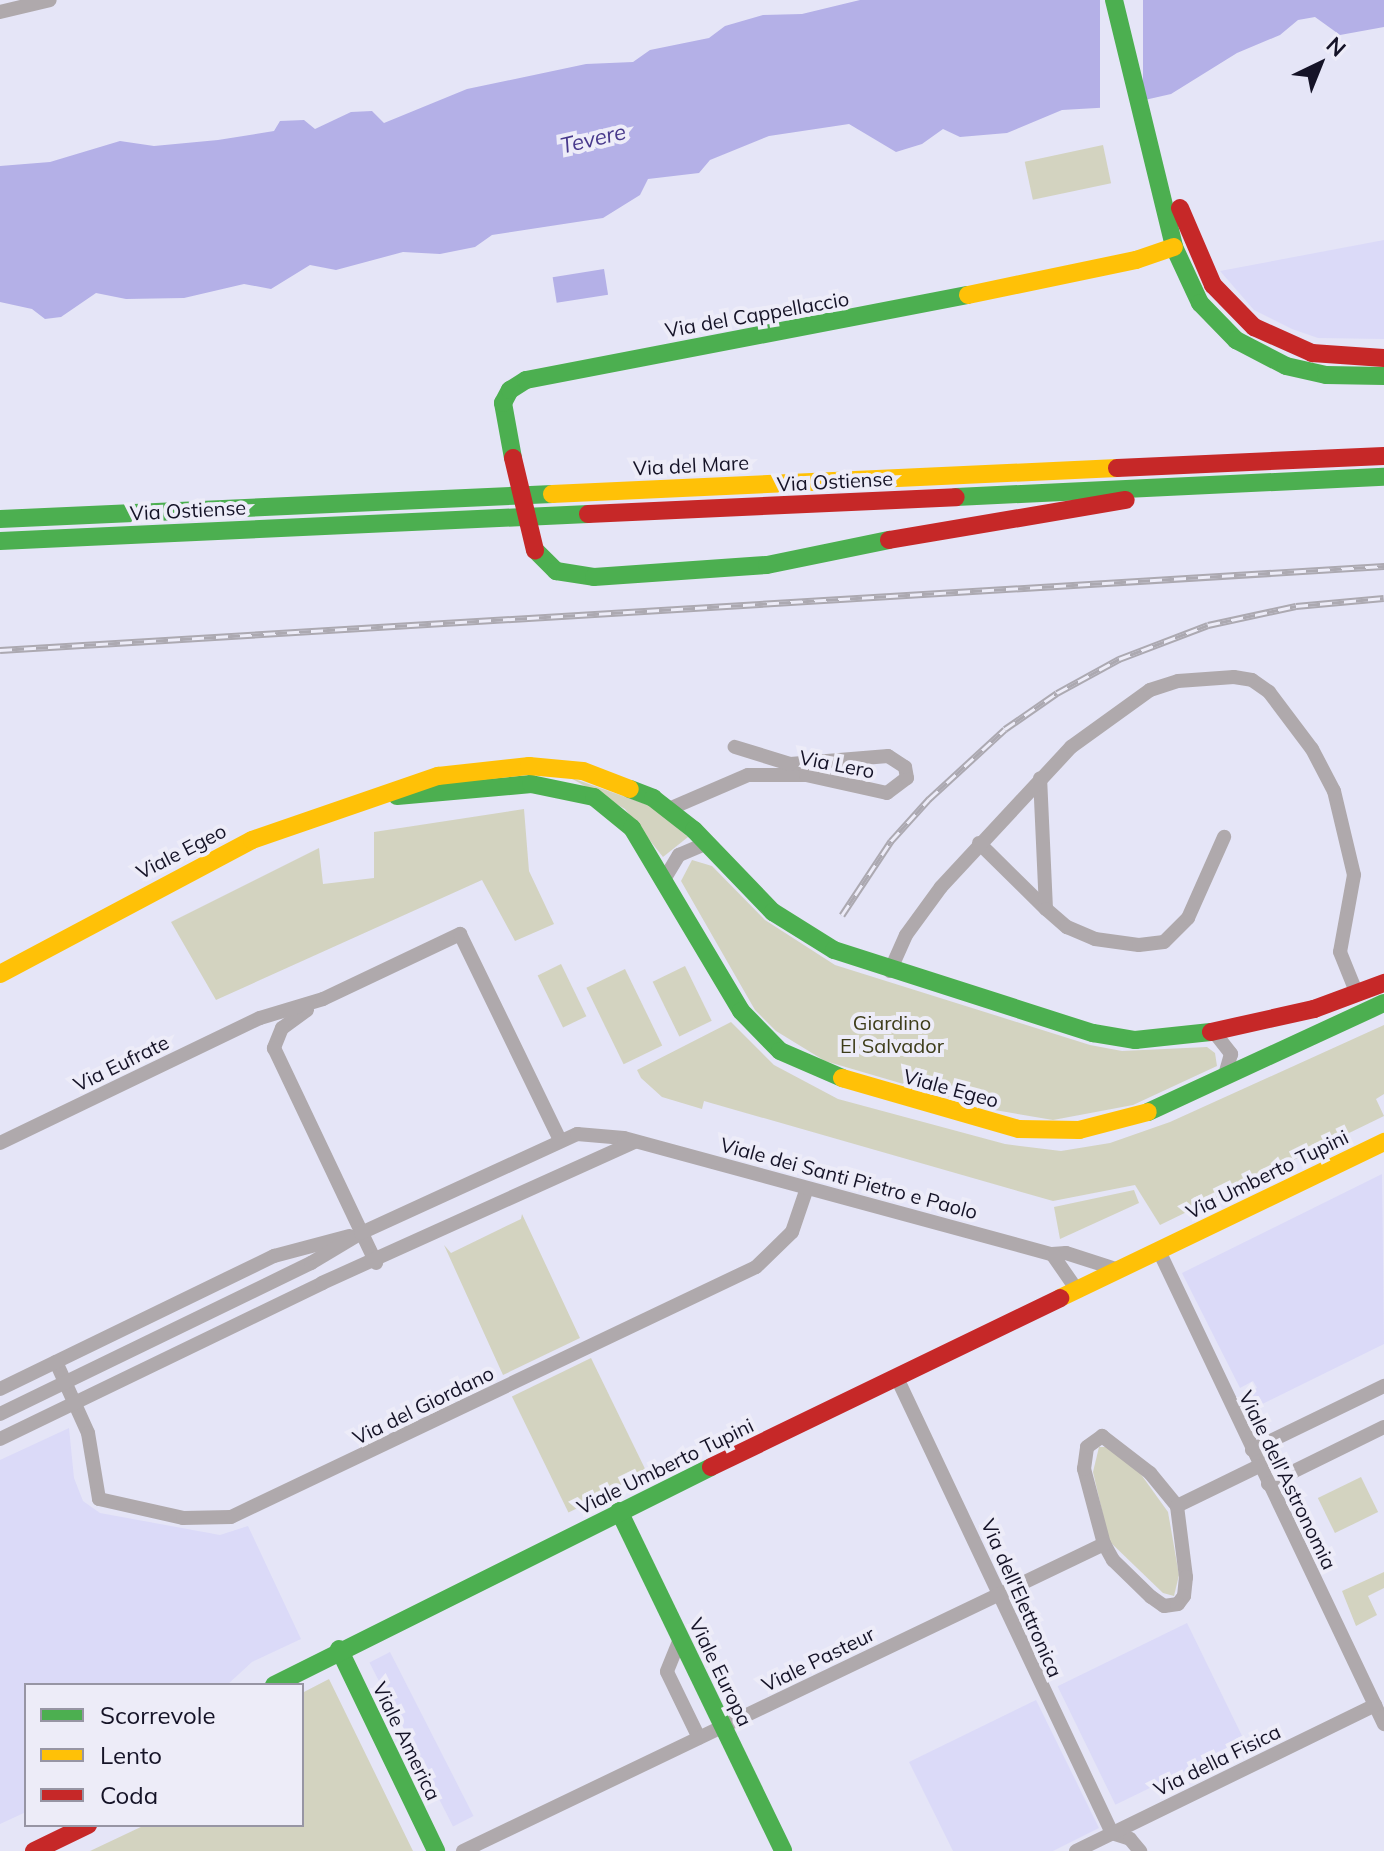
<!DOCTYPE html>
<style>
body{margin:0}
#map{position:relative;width:1384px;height:1851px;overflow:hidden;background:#e5e5f7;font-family:Mulish,sans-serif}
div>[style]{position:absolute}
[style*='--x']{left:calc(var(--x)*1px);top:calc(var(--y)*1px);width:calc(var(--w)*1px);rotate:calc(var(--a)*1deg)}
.built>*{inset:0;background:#dbdaf8;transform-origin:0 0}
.green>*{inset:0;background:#d3d3c0;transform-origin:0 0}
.water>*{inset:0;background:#b4b0e7;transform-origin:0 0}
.pier>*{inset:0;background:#e5e5f7;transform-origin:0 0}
.street>*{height:14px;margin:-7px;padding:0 7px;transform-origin:7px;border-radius:7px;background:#afa9ac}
.fast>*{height:18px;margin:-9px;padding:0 9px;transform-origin:9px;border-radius:9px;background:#4caf50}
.slow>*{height:18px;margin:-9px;padding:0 9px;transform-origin:9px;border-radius:9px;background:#ffc107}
.jam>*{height:18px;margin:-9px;padding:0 9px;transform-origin:9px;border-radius:9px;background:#c62828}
.rail>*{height:7px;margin-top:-3.5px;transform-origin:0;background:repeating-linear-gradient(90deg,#edecf8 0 12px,#aca9b1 0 24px);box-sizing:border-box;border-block:2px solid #aca9b1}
.jam-bridge>*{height:18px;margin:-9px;padding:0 9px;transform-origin:9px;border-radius:9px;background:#c62828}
span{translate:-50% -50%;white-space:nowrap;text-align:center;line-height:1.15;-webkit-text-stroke:8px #edecf8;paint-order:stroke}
.street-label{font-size:20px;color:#151327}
.park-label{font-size:20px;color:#3d3c19}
.water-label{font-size:22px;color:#47388b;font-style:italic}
.legend{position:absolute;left:24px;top:1683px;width:280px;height:144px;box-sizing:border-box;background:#edecf8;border:2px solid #9795a4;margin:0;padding:10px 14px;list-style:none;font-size:24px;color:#151327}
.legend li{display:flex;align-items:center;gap:16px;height:40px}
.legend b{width:40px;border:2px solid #9795a4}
.north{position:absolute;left:1280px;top:24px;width:80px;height:80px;-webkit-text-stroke:6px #edecf8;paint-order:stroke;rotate:43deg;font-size:22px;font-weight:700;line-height:32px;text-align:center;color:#151327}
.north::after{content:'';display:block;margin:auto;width:28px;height:36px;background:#151327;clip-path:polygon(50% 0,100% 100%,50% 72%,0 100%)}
</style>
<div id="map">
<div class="built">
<div style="clip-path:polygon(1384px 240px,1384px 339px,1318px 338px,1292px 329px,1254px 310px,1220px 271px)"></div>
<div style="clip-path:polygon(1382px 1174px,1384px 1344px,1250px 1410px,1243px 1395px,1257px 1388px,1253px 1381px,1240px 1388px,1182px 1273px)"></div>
<div style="clip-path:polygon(69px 1428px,74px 1478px,83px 1501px,100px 1513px,220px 1535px,248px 1526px,301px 1639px,252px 1662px,227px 1685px,26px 1685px,26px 1812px,0 1824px,0 1460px)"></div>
<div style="left:1187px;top:1623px;width:132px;height:144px;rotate:64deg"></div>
<div style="left:390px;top:1652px;width:184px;height:23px;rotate:63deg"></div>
<div style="clip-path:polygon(1036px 1700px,1099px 1828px,1053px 1851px,953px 1851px,909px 1762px)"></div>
</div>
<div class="green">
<div style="left:1103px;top:145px;width:39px;height:80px;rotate:78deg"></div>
<div style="clip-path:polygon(569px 777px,651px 806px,688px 837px,663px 857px,625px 809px)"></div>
<div style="clip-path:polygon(524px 809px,529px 871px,554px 924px,515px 941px,482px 880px,216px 1000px,171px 922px,319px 848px,323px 884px,374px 878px,374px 832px)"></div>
<div style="clip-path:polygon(692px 860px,712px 866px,765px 920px,835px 965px,1090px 1045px,1122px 1051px,1207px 1047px,1215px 1053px,1217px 1066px,1133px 1105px,1053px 1120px,989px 1109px,825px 1061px,776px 1031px,755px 1010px,681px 881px)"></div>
<div style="left:561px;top:964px;width:58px;height:26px;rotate:64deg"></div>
<div style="left:685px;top:966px;width:61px;height:36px;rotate:64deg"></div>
<div style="left:625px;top:969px;width:85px;height:43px;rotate:64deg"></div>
<div style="clip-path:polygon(731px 1022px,774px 1065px,838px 1099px,1005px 1144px,1061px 1151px,1110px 1143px,1170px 1122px,1384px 1025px,1384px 1094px,1376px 1099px,1384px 1116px,1160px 1225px,1135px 1185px,1053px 1201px,704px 1101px,702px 1109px,662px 1097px,641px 1078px,637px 1070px)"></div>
<div style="clip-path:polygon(1134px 1190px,1139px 1203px,1060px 1239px,1054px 1207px)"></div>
<div style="clip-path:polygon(522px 1214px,580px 1338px,503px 1375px,444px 1245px,451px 1253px,521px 1219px)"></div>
<div style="left:591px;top:1358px;width:129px;height:88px;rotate:64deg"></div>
<div style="clip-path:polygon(1099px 1447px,1109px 1447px,1135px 1466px,1168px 1512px,1179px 1575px,1174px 1596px,1163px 1593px,1109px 1541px,1093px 1472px)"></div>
<div style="left:1361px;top:1477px;width:39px;height:48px;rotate:64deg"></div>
<div style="clip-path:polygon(1384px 1572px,1384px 1588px,1368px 1596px,1377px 1615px,1356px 1626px,1342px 1591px)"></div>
<div style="clip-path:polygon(329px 1679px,413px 1851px,90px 1851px,145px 1825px,302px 1825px,302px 1693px)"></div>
</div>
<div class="water">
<div style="clip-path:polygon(860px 0,1384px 0,1384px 27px,1340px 35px,1315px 17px,1298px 20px,1280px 35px,1237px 53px,1171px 94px,1114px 107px,1062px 110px,1007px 133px,960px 137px,943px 129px,922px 144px,896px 152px,849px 124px,769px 136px,710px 160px,699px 173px,648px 179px,640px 195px,603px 218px,492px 235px,475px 247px,440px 254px,403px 252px,336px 270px,310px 265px,271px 289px,244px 284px,184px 298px,126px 299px,96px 293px,61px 317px,45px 319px,32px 309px,0 302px,0 166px,50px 162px,120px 141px,154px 146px,218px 140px,274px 131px,280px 121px,304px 120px,315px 129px,351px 112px,372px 111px,384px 123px,467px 89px,586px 64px,633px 62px,650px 50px,709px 38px,725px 26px,763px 15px,802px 14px)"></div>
<div style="left:604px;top:269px;width:26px;height:52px;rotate:81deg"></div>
</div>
<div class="pier">
<div style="left:1100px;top:0;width:43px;height:110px"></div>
</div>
<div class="street">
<div style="--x:0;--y:12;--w:51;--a:-13.5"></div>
<div style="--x:669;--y:809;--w:86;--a:-23.3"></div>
<div style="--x:748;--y:775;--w:58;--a:0"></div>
<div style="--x:806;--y:775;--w:83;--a:12.5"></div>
<div style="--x:887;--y:793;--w:25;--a:-37"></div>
<div style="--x:907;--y:778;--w:11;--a:-100"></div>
<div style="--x:905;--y:767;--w:20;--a:-147"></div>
<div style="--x:888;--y:756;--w:98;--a:175.3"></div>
<div style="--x:790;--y:764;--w:58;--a:-162.8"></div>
<div style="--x:979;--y:843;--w:94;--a:44.6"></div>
<div style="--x:1046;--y:909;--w:131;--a:-92.6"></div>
<div style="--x:665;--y:878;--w:27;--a:-59"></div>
<div style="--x:679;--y:855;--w:30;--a:-23"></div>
<div style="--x:1046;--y:909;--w:28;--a:41"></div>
<div style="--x:1067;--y:927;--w:30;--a:23"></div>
<div style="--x:1095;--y:939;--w:44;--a:7.8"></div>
<div style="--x:1139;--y:945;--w:25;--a:-7"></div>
<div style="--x:1164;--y:942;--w:34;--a:-45"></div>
<div style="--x:1188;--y:918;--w:89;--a:-66"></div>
<div style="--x:890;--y:971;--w:39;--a:-66"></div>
<div style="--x:906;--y:935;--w:59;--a:-53.9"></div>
<div style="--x:941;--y:887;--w:191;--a:-47.1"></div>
<div style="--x:1071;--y:747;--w:97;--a:-35.8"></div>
<div style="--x:1150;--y:690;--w:29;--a:-18"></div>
<div style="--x:1178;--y:681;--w:56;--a:-4.1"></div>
<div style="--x:1234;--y:677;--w:18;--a:9"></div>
<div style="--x:1252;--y:680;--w:21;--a:35"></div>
<div style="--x:1269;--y:692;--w:71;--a:53"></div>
<div style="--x:1312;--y:749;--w:47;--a:62.4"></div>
<div style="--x:1334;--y:791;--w:86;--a:76.6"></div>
<div style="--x:1354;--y:875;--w:78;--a:100.3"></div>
<div style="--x:1340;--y:952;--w:45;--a:68"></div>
<div style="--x:307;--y:1010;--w:31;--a:144"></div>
<div style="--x:282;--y:1028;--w:22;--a:112"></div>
<div style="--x:274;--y:1048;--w:238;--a:64.6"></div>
<div style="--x:1214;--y:1032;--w:28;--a:52"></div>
<div style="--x:1231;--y:1054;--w:25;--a:106"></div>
<div style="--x:0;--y:1143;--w:288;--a:-25.7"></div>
<div style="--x:260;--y:1018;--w:66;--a:-16.8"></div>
<div style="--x:323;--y:999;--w:152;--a:-25.4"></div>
<div style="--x:460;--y:934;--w:227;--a:64.1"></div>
<div style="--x:1159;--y:1251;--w:524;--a:64.56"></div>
<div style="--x:1052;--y:1254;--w:14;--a:-4"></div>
<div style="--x:1066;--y:1253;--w:56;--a:17.8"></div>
<div style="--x:56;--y:1362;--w:78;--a:65.7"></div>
<div style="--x:88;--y:1433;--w:67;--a:80.5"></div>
<div style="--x:99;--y:1499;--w:86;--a:12.7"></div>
<div style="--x:183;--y:1518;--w:48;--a:-1.2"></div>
<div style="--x:231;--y:1517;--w:581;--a:-25.46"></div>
<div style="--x:756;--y:1267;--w:50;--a:-44.2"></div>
<div style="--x:792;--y:1232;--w:46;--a:-71.2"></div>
<div style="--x:897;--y:1378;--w:503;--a:64.71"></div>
<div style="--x:0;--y:1389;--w:305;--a:-25.9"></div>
<div style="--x:274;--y:1256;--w:78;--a:-14.9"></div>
<div style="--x:0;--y:1414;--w:346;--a:-25.9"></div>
<div style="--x:311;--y:1263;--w:58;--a:-31"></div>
<div style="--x:361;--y:1233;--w:238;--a:-24.6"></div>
<div style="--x:577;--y:1134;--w:47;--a:4.9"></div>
<div style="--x:624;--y:1138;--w:443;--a:15.2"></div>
<div style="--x:1052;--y:1254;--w:44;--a:55.2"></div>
<div style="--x:1102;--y:1436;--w:61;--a:37.6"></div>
<div style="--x:1150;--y:1473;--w:43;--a:50.7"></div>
<div style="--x:1177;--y:1506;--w:72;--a:82.8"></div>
<div style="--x:1186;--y:1577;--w:19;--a:96"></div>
<div style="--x:1184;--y:1596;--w:10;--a:127"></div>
<div style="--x:1178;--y:1604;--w:14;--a:172"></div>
<div style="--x:1164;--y:1606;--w:16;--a:-145"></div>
<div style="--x:1151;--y:1597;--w:53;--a:-135.8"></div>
<div style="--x:1113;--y:1560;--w:18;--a:-119"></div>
<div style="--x:1104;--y:1544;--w:78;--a:-104.9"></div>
<div style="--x:1084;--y:1469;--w:22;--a:-82"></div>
<div style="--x:1087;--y:1447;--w:19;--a:-36"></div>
<div style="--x:0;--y:1439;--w:358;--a:-25.8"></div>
<div style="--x:322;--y:1283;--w:343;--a:-24.3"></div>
<div style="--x:1252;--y:1450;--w:147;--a:-25.9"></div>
<div style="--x:1268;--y:1484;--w:129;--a:-26.2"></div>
<div style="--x:1177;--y:1506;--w:91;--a:-26"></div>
<div style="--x:680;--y:1639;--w:35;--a:112"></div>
<div style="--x:667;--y:1672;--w:73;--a:64.1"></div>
<div style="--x:1112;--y:1833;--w:19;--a:18"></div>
<div style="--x:1130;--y:1839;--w:16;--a:50"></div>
<div style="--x:463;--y:1851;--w:711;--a:-25.59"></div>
<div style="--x:1076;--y:1851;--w:333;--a:-26"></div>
</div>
<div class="fast">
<div style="--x:1114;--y:0;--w:254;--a:76.3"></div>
<div style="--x:1174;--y:247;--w:62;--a:65.1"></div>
<div style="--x:1200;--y:303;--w:52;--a:45.8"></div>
<div style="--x:1236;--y:340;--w:56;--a:27.5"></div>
<div style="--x:1286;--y:366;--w:41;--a:12.7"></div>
<div style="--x:1326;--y:375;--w:58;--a:1"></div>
<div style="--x:513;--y:458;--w:56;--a:-100.3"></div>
<div style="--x:503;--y:403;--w:15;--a:-62"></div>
<div style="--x:510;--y:390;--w:19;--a:-32"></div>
<div style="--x:526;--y:380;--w:450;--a:-10.9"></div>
<div style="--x:956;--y:497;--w:428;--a:-2.7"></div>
<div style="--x:0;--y:519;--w:553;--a:-2.59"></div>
<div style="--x:0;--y:541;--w:589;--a:-2.63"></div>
<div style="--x:535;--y:550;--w:30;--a:45"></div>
<div style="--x:556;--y:571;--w:38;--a:9"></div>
<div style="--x:594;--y:577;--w:173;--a:-4"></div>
<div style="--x:767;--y:565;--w:125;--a:-11.6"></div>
<div style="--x:630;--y:789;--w:25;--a:21"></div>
<div style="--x:653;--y:798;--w:52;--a:38"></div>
<div style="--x:694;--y:830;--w:114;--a:46.1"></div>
<div style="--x:773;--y:912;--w:72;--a:31.9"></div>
<div style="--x:834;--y:950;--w:272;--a:17.8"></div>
<div style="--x:1093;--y:1033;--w:43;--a:9.5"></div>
<div style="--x:1135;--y:1040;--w:76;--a:-6"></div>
<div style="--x:397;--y:796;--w:135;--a:-5.1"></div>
<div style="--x:531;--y:784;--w:64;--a:11.7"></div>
<div style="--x:594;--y:797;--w:49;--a:39.2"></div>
<div style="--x:632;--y:828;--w:213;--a:59.2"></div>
<div style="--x:741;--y:1011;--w:56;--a:45.7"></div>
<div style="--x:780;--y:1051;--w:68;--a:23.5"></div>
<div style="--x:1148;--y:1112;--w:260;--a:-24.8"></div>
<div style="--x:619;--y:1511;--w:377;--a:64.2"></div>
<div style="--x:339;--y:1649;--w:224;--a:64.3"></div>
<div style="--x:274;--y:1685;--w:488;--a:-26.5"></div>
</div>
<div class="slow">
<div style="--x:968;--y:295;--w:172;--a:-11.8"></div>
<div style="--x:1136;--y:260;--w:40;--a:-18.9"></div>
<div style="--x:552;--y:494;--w:566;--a:-2.63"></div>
<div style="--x:0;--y:974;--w:285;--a:-28"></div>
<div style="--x:252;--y:840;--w:197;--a:-19"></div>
<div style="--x:438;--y:776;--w:92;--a:-6.3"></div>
<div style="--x:529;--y:766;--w:54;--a:5.3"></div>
<div style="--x:583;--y:771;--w:50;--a:21"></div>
<div style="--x:842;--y:1078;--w:184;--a:16.1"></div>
<div style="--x:1019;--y:1129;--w:60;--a:1"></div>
<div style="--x:1079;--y:1130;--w:71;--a:-14.6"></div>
<div style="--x:1060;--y:1298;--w:360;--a:-25.7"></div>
</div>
<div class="jam">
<div style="--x:1180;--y:208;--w:84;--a:66.8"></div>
<div style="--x:1213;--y:285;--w:59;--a:45.7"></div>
<div style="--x:1254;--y:327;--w:64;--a:24.1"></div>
<div style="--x:1312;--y:353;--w:72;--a:4"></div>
<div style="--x:1117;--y:468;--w:267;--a:-2.6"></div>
<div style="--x:588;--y:514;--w:368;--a:-2.6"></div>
<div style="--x:889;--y:540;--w:240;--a:-9.6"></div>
<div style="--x:1211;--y:1032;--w:106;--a:-12.6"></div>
<div style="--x:1314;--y:1009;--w:75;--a:-20.4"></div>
<div style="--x:711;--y:1467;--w:388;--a:-25.8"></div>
<div style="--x:34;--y:1851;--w:60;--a:-25.7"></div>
</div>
<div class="rail">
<div style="--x:0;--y:650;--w:1387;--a:-3.47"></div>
<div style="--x:842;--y:915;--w:89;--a:-56.5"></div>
<div style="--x:891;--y:841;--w:57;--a:-47.9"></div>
<div style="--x:929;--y:799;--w:103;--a:-42.6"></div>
<div style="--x:1005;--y:729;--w:63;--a:-34.7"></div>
<div style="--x:1057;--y:693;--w:71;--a:-28.7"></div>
<div style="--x:1119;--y:659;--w:95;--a:-20.9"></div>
<div style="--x:1208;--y:625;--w:90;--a:-12.2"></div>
<div style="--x:1296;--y:606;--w:88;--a:-5.2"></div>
</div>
<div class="jam-bridge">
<div style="--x:513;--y:458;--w:95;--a:76.6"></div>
</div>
<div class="street-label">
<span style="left:757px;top:314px;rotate:-10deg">Via del Cappellaccio</span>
<span style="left:691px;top:465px;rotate:-3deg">Via del Mare</span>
<span style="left:835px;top:481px;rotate:-3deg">Via Ostiense</span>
<span style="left:188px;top:510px;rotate:-3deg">Via Ostiense</span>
<span style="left:837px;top:764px;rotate:11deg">Via Lero</span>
<span style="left:181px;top:851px;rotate:-27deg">Viale Egeo</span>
<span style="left:121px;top:1063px;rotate:-26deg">Via Eufrate</span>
<span style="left:951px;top:1088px;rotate:15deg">Viale Egeo</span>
<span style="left:1267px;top:1174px;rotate:-26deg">Via Umberto Tupini</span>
<span style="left:849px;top:1178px;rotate:15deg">Viale dei Santi Pietro e Paolo</span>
<span style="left:423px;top:1405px;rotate:-26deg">Via del Giordano</span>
<span style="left:665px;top:1466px;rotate:-26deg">Viale Umberto Tupini</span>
<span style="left:1288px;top:1480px;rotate:64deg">Viale dell'Astronomia</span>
<span style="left:1022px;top:1598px;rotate:66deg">Via dell'Elettronica</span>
<span style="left:818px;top:1659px;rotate:-26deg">Viale Pasteur</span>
<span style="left:721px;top:1672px;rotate:64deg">Viale Europa</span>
<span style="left:407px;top:1741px;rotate:64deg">Viale America</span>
<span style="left:1217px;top:1760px;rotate:-26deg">Via della Fisica</span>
</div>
<div class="park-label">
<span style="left:892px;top:1034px">Giardino<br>El Salvador</span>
</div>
<div class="water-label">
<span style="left:593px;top:139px;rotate:-13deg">Tevere</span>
</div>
<ul class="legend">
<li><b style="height:10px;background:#4caf50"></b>Scorrevole</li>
<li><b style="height:10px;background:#ffc107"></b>Lento</li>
<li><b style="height:10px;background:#c62828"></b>Coda</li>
</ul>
<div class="north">N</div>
</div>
